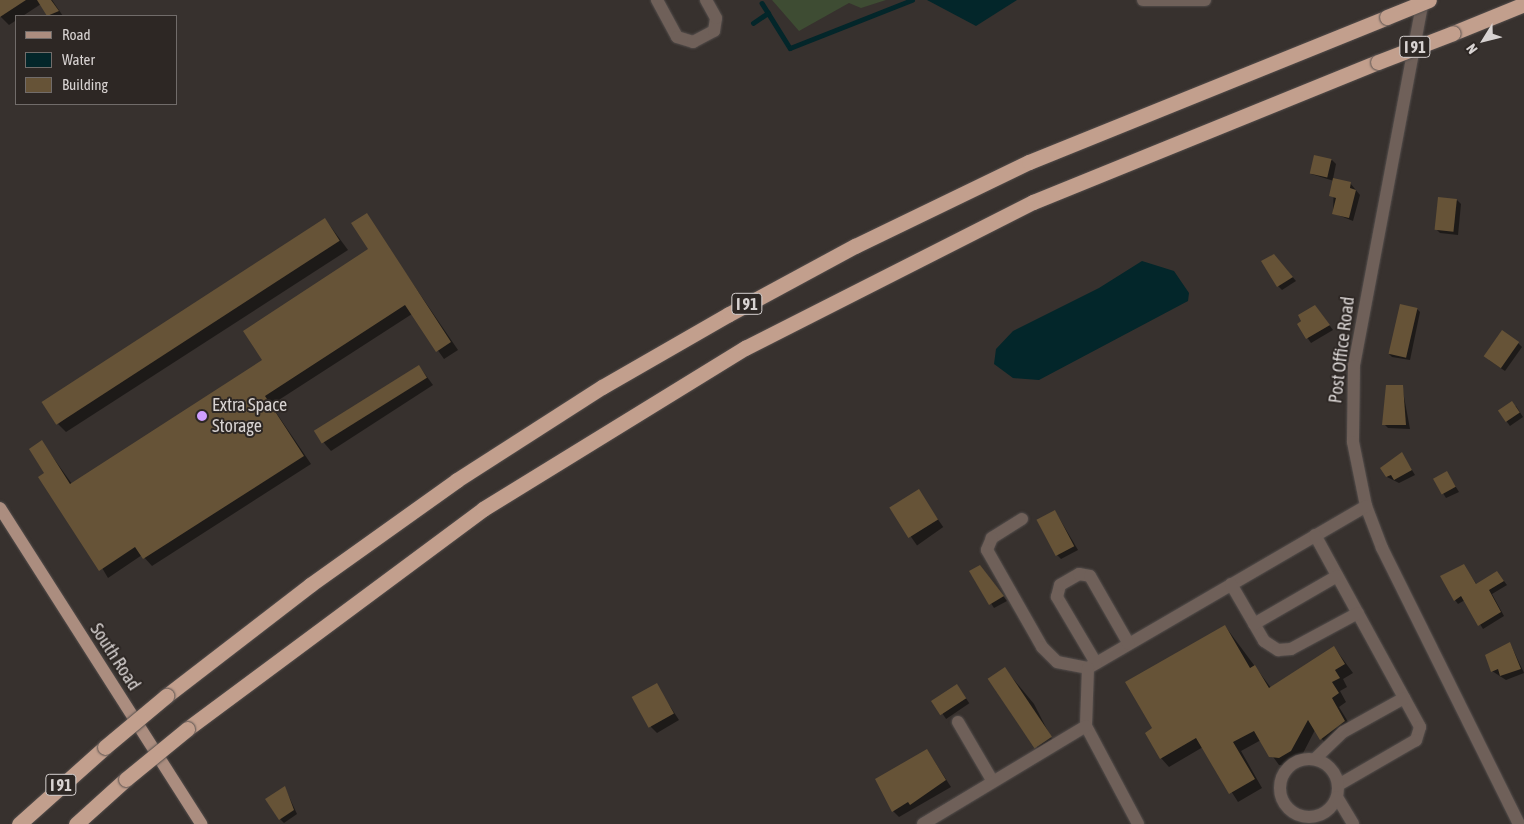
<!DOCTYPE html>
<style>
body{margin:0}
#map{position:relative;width:1524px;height:824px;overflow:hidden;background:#37312e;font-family:"Asap Condensed",sans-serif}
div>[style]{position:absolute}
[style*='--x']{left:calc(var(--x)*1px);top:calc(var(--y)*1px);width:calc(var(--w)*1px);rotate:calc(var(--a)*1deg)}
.green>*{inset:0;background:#3e4c33}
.water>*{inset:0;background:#03262a}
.shadow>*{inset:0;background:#0007;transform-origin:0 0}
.stream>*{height:4.5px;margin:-2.25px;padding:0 2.25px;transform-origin:2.25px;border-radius:2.25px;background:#03262a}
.building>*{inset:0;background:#665337;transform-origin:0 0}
.roads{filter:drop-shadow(0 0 1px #544e4c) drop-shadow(0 0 1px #544e4c)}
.minor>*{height:12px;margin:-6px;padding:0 6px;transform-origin:6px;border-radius:6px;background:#6f6059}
.minor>.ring{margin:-6px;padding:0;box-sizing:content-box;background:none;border:12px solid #6f6059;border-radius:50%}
.major>*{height:12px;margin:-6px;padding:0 6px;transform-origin:6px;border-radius:6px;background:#ab8d7f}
.highway>*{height:15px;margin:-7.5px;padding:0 7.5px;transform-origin:7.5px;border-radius:7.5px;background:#c29f8d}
.bridges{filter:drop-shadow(0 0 1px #544e4c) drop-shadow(0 0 1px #544e4c)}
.highway-bridge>*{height:15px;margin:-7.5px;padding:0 7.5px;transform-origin:7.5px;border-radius:7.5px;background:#c29f8d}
.dots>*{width:14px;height:14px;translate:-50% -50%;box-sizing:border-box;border:2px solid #2d2724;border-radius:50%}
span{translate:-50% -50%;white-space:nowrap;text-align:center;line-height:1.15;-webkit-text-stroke:4px #2d2724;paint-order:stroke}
.shield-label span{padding:1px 4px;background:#2d2724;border:1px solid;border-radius:4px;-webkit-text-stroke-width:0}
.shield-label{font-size:16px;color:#d8d3d2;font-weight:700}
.street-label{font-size:18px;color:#d8d3d2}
.poi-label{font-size:18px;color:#d8d3d2}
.left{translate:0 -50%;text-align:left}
.legend{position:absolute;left:15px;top:15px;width:162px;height:90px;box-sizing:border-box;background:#2d2724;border:1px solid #716c6a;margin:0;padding:6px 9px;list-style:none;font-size:15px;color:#d8d3d2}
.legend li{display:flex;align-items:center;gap:10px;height:25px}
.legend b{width:25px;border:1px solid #716c6a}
.north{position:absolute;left:1459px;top:15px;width:50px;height:50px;-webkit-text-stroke:4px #2d2724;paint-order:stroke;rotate:234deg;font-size:14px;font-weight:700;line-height:20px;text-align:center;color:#d8d3d2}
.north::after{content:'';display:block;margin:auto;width:18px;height:22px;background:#d8d3d2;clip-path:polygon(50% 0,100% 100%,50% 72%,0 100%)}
</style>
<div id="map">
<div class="green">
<div style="clip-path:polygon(772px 0,886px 0,861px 8px,849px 3px,799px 31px)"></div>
</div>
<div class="water">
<div style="clip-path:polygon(927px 0,1017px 0,976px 26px)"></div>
<div style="clip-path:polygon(1142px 261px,1174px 271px,1189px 293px,1188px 301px,1039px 380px,1013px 378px,994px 364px,996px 349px,1013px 331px,1099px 288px)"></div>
</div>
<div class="shadow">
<div style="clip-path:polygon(0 0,52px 0,63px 16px,49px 16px,41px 4px,9px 25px,0 16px)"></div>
<div style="clip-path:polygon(1332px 160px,1336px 164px,1333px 179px,1350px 183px,1360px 195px,1353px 221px,1333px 213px,1334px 181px,1311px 174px)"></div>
<div style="clip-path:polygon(1457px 200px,1461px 204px,1458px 235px,1440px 233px,1436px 229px)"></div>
<div style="clip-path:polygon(366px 215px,458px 350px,444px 359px,412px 314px,271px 405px,311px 464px,152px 566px,142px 555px,108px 578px,46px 473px,42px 442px,72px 484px,264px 361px,370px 250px)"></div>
<div style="clip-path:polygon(325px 219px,348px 250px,66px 432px,58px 424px)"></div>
<div style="clip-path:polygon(1277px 259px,1296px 281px,1282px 290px,1278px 286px)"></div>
<div style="clip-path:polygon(1315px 306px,1333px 330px,1311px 343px,1298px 324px)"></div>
<div style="clip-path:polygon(1417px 309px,1420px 312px,1410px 360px,1392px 357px,1389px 354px)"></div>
<div style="clip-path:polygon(1518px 343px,1522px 347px,1505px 371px,1489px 360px)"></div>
<div style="clip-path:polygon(419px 366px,433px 385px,331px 451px,325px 444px,317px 432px)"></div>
<div style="clip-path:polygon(1402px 386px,1410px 429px,1388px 428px,1384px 424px)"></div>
<div style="clip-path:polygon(1516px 406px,1523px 417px,1510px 426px,1499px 411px)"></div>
<div style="clip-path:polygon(1402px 454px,1415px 475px,1399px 483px,1387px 477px)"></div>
<div style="clip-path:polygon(1447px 473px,1459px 492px,1446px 498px,1434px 479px)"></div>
<div style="left:918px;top:491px;width:44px;height:32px;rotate:55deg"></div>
<div style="clip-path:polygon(1055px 511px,1078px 550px,1061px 559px,1057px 555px)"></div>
<div style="clip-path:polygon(980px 566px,1007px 601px,994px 608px,971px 572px)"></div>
<div style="clip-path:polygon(1464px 566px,1477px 585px,1497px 572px,1507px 585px,1492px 594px,1504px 616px,1483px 629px,1465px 600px,1458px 604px,1455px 600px)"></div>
<div style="clip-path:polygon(1225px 626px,1271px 688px,1334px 647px,1353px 673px,1343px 679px,1347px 687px,1340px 691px,1346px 702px,1339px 707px,1353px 730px,1329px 748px,1315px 730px,1300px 759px,1288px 766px,1279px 765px,1261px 740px,1241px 751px,1262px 788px,1238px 802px,1203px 747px,1169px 767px,1161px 758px,1154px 729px)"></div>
<div style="clip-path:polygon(1510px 643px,1524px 673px,1506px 680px,1492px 671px)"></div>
<div style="clip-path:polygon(1005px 669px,1034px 704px,1054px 743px,1040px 754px)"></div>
<div style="clip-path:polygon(656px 685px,679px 720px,657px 733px,651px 727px)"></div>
<div style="left:957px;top:685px;width:22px;height:28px;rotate:56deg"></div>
<div style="clip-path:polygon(927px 750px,951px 787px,899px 817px,893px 811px)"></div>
<div style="clip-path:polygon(285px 788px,297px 814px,284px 823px,280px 819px)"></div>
</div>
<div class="stream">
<div style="--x:762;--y:3;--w:53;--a:58.1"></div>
<div style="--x:790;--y:48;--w:131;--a:-21.5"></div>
<div style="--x:753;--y:23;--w:18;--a:-34"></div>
</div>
<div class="building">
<div style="clip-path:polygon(0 0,26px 0,0 17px)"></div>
<div style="clip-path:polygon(37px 0,51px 0,59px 11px,47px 16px)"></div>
<div style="left:1314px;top:155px;width:18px;height:19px;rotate:13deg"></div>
<div style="clip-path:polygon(1333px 178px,1351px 182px,1350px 188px,1356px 190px,1349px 218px,1332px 214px,1336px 198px,1329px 196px)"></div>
<div style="left:1438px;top:197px;width:19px;height:33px;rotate:6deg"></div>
<div style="clip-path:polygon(367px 213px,451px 342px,436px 352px,405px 305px,265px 396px,304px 456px,143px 559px,135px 547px,99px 571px,38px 477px,44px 473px,29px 449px,42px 440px,70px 484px,262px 360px,243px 331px,368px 249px,351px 223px)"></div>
<div style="left:325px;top:218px;width:27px;height:338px;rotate:57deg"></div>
<div style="clip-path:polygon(1274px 254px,1293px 277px,1277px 287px,1261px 261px)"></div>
<div style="left:1400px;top:304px;width:18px;height:51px;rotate:13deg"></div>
<div style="clip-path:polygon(1315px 305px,1330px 325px,1306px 339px,1297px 324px,1301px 321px,1298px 315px)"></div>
<div style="left:1502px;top:330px;width:21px;height:32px;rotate:35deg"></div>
<div style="left:419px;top:365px;width:15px;height:124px;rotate:58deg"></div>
<div style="clip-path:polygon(1386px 385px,1403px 385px,1406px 425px,1382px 425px)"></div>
<div style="left:1512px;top:401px;width:14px;height:17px;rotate:56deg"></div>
<div style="clip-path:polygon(1402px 452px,1412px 470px,1394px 480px,1391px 475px,1386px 477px,1380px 468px)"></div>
<div style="left:1447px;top:471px;width:18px;height:16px;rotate:61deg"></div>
<div style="left:919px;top:489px;width:36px;height:35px;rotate:58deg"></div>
<div style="left:1055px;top:510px;width:41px;height:21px;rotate:62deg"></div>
<div style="clip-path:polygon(1464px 564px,1476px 584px,1497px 571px,1504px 581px,1489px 590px,1501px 612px,1478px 626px,1461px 596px,1454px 601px,1440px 576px)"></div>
<div style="clip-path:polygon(980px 565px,1004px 596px,989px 605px,969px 571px)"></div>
<div style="clip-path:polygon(1225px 625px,1250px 668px,1255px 665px,1269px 688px,1334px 646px,1345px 664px,1335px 670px,1340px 678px,1332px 682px,1339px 693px,1332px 698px,1345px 721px,1320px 740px,1308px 720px,1291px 751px,1279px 758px,1269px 757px,1254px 731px,1233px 742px,1255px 779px,1229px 794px,1196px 738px,1160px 759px,1145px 733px,1152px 728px,1125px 682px)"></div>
<div style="clip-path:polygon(1510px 642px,1521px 669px,1500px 676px,1498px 669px,1491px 672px,1485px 655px)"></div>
<div style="left:1005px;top:667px;width:84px;height:21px;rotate:56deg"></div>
<div style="left:657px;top:683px;width:35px;height:29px;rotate:61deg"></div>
<div style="left:957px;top:684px;width:17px;height:31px;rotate:57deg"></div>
<div style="clip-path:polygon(927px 749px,946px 780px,910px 805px,908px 802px,892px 812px,875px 779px)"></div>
<div style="clip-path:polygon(285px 786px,294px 810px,279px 820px,265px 799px)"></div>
</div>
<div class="roads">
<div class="minor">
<div style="--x:657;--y:0;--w:42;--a:61.6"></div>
<div style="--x:677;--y:37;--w:17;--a:17"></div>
<div style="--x:693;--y:42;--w:24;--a:-28"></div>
<div style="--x:714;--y:31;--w:13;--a:-81"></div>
<div style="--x:716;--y:18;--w:21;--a:-119"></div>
<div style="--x:1143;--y:0;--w:62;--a:0"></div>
<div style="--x:1423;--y:0;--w:372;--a:100.7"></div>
<div style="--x:1354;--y:366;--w:76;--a:90.8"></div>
<div style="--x:1353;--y:442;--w:65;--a:78.5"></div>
<div style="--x:1366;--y:506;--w:45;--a:69.1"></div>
<div style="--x:1382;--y:548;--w:308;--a:63.6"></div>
<div style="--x:1022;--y:519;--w:36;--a:148"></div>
<div style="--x:992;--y:538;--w:13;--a:113"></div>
<div style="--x:987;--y:550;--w:112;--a:60.4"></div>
<div style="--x:1042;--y:647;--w:21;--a:45"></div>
<div style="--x:1057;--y:662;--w:32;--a:11"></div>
<div style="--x:1088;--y:668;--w:322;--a:-30.2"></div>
<div style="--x:1315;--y:535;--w:219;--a:61.3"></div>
<div style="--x:1420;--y:727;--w:14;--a:107"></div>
<div style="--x:1416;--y:740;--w:88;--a:149.9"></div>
<div style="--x:1231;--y:584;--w:66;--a:59.9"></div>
<div style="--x:1264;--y:641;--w:17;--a:33"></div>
<div style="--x:1278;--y:650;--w:13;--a:-4"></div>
<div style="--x:1291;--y:649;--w:76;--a:-28.2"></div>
<div style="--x:1254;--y:624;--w:96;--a:-30"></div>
<div style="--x:1096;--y:663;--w:77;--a:-120.6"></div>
<div style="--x:1057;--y:597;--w:12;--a:-76"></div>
<div style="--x:1060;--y:585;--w:22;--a:-30"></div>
<div style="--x:1079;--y:574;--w:11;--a:10"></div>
<div style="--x:1090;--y:576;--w:78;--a:60.2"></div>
<div style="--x:1088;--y:668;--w:58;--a:92"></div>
<div style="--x:1086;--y:726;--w:111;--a:62"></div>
<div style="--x:958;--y:722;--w:69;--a:59.7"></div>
<div style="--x:1316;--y:758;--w:37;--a:-44"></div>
<div style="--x:1343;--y:732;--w:70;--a:-29.1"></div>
<div class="ring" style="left:1280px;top:759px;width:46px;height:46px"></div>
<div style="--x:1337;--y:797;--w:31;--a:59"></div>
<div style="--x:923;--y:824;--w:190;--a:-31"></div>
</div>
<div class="major">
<div style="--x:0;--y:508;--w:375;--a:57.5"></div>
</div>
<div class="highway">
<div style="--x:1453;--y:33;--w:77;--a:-22.2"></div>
<div style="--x:166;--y:696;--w:182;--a:-37.6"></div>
<div style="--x:310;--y:585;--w:181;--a:-35.5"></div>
<div style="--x:457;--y:480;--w:172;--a:-32.7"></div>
<div style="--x:602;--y:387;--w:146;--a:-29.9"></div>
<div style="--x:729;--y:314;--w:143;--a:-28.4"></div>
<div style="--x:855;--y:246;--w:193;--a:-25.8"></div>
<div style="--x:1029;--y:162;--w:386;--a:-22"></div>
<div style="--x:187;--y:729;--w:369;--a:-36.6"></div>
<div style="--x:483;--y:509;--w:308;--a:-31.6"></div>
<div style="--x:745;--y:348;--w:323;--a:-26.9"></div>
<div style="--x:1033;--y:202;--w:372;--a:-22.1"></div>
<div style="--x:19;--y:824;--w:115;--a:-41.8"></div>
<div style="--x:76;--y:824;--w:67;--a:-42"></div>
</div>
</div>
<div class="bridges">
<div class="highway-bridge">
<div style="--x:1387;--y:17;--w:45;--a:-22"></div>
<div style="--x:1378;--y:62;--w:80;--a:-21.1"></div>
<div style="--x:105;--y:747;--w:80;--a:-39.9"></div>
<div style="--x:126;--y:779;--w:79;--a:-39.3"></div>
</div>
</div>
<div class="dots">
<div style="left:202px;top:416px;background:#cf9eff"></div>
</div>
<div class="shield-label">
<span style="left:1415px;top:47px">I 91</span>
<span style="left:747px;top:304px">I 91</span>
<span style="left:61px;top:785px">I 91</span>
</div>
<div class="street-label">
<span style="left:1342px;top:350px;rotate:-83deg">Post Office Road</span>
<span style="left:115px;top:657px;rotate:57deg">South Road</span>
</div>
<div class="poi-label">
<span class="left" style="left:212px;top:416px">Extra Space<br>Storage</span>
</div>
<ul class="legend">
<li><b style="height:6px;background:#ab8d7f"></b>Road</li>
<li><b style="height:14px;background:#03262a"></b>Water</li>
<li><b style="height:14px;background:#665337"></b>Building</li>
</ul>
<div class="north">N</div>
</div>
